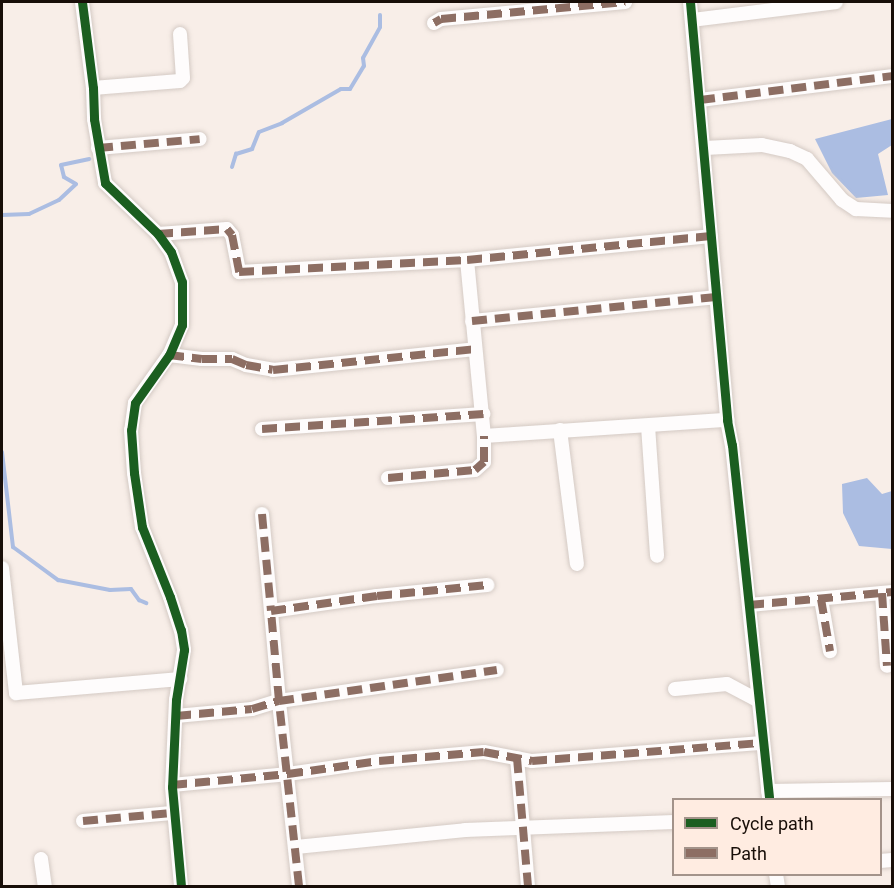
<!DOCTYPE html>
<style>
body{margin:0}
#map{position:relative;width:894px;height:888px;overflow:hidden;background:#f8eee8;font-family:Roboto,sans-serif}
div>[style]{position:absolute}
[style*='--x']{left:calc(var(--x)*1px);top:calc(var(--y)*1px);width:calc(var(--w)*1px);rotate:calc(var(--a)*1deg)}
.water>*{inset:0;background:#abbde2}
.stream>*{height:4px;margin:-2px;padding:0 2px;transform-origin:2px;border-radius:2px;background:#abbde2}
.roads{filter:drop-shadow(0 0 2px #d4cac4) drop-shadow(0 0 2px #d4cac4)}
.minor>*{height:14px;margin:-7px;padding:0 7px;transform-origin:7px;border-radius:7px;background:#fefcfc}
.quiet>*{height:8px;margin-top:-4px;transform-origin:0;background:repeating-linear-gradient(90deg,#8d6e63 0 15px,transparent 0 23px)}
.cycleway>*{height:9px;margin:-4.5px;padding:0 4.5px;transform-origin:4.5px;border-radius:4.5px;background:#1b5e20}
span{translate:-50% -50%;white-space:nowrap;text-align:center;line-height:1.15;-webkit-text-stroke:4.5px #ffece1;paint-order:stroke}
.frame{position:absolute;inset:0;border:3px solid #180e08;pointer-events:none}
.legend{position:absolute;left:672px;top:798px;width:210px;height:78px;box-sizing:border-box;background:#ffece1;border:2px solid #a3938a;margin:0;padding:8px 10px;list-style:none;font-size:18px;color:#180e08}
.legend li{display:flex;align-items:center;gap:12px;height:30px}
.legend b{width:30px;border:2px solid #a3938a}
</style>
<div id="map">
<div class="water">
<div style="clip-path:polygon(892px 119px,892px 145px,878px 154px,888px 195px,856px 198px,832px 173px,815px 139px)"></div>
<div style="clip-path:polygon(867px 478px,882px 494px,892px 491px,892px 549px,859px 546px,843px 513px,842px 484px)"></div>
</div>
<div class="stream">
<div style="--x:232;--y:167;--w:14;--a:-73"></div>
<div style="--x:236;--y:154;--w:17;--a:-17"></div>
<div style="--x:252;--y:149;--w:18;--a:-68"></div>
<div style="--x:259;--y:132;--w:25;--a:-21"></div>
<div style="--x:282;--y:123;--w:68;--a:-30"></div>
<div style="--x:341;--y:89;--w:9;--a:0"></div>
<div style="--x:350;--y:89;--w:27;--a:-59"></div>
<div style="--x:364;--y:66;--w:8;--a:-97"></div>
<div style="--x:363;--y:58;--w:35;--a:-61"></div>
<div style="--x:380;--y:27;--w:12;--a:-90"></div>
<div style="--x:2;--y:215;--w:27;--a:-2"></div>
<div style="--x:29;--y:214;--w:33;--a:-25"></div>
<div style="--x:59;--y:200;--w:23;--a:-43"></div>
<div style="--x:76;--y:184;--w:14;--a:-150"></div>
<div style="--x:64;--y:177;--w:12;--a:-104"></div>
<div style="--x:61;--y:165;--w:29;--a:-12"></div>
<div style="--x:2;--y:452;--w:96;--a:83.4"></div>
<div style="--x:13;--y:547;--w:56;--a:36.3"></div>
<div style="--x:58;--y:580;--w:53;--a:10.9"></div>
<div style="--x:110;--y:590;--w:21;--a:-3"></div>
<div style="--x:131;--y:589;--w:14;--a:54"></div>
<div style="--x:139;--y:600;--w:8;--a:23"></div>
</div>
<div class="roads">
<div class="minor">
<div style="--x:82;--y:2;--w:87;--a:82.7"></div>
<div style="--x:93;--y:88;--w:31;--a:88"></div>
<div style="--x:94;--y:119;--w:65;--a:80.2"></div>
<div style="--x:105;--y:183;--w:74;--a:43.9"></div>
<div style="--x:158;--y:234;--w:22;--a:54"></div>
<div style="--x:171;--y:252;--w:32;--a:70"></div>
<div style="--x:182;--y:282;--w:43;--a:90"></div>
<div style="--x:182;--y:325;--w:33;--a:113"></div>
<div style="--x:169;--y:355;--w:59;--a:125.3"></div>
<div style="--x:135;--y:403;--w:27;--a:98"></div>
<div style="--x:131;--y:430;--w:43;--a:86"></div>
<div style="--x:134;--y:473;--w:55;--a:81.6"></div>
<div style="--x:142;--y:527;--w:75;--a:68.2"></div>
<div style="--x:170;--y:597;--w:35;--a:72"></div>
<div style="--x:181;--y:630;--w:20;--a:81"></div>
<div style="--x:184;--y:650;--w:51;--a:99.1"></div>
<div style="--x:176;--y:700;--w:87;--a:92.6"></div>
<div style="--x:172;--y:787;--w:99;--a:84.8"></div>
<div style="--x:690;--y:2;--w:420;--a:84.9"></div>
<div style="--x:727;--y:420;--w:25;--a:79"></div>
<div style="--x:732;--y:445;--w:357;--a:84"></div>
<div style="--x:692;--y:20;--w:145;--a:-7.1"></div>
<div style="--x:434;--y:23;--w:8;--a:-30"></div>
<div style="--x:441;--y:19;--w:185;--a:-5.3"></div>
<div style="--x:93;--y:88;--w:87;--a:-4.6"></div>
<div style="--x:180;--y:81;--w:4;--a:-45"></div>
<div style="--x:183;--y:78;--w:44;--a:-93.9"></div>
<div style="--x:700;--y:100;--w:193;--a:-7.1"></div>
<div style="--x:98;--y:148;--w:102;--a:-5"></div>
<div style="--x:705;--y:148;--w:57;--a:-3"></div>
<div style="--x:762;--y:145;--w:29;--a:12"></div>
<div style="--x:790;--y:151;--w:19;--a:25"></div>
<div style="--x:807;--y:159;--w:54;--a:49.5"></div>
<div style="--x:842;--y:200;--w:17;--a:33"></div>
<div style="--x:856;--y:209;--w:36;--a:3"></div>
<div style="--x:158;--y:234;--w:69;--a:-4.1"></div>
<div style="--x:227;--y:229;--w:8;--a:50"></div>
<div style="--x:232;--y:235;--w:38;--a:79"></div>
<div style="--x:239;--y:272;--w:228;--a:-3"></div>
<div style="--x:467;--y:260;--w:245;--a:-5.6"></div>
<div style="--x:467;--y:260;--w:177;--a:84.5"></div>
<div style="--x:484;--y:436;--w:244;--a:-3.8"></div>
<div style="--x:472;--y:321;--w:245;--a:-5.6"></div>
<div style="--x:169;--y:355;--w:33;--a:7"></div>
<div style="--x:202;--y:359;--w:30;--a:0"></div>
<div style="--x:232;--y:359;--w:15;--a:23"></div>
<div style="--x:246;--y:365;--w:27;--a:10"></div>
<div style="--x:273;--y:370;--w:203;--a:-5.9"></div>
<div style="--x:648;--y:426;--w:130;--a:86"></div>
<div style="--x:262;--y:429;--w:222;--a:-3.9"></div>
<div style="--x:560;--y:430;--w:135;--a:82.8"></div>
<div style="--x:388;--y:478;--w:87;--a:-5.3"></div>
<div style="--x:475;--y:470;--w:12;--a:-42"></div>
<div style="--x:484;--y:462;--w:26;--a:-90"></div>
<div style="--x:262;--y:514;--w:97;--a:84.7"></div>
<div style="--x:2;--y:568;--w:126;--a:83.6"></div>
<div style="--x:16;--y:693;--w:165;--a:-4.9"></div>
<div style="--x:882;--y:593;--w:73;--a:86.1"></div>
<div style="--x:821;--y:599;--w:53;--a:80.2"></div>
<div style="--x:749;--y:605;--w:144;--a:-5.2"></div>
<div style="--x:675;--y:689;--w:52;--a:-5.5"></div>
<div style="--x:727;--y:684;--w:36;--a:28"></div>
<div style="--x:176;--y:716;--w:76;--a:-5.3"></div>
<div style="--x:252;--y:709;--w:28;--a:-17"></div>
<div style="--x:279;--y:701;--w:90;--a:-95.1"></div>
<div style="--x:271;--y:611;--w:107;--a:-8.1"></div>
<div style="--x:377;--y:596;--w:111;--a:-5.7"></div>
<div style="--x:517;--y:758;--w:128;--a:85.1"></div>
<div style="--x:172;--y:785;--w:117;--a:-5.4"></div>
<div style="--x:288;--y:774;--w:92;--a:-8.1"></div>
<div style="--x:379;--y:761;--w:105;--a:-4.9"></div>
<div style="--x:484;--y:752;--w:49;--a:10.6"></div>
<div style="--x:532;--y:761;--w:231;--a:-4.5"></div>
<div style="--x:768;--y:791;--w:124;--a:-0.9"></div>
<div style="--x:83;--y:821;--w:89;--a:-5.1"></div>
<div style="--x:296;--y:847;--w:170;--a:-5.7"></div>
<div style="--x:465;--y:830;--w:209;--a:-2.2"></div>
<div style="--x:41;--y:859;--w:27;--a:82"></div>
<div style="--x:880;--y:861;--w:12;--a:-5"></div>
<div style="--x:776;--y:874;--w:12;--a:81"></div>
<div style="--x:299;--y:886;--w:186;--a:-96.2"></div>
<div style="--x:279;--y:701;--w:220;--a:-8.1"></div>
</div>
</div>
<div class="quiet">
<div style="--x:434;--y:23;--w:8;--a:-30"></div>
<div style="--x:441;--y:19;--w:185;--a:-5.3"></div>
<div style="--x:700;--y:100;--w:193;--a:-7.1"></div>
<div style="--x:98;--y:148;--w:102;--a:-5"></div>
<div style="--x:158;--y:234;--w:69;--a:-4.1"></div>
<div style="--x:227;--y:229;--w:8;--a:50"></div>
<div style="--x:232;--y:235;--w:38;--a:79"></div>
<div style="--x:239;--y:272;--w:228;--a:-3"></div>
<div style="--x:467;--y:260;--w:245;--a:-5.6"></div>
<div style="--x:472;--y:321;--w:245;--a:-5.6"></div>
<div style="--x:169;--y:355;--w:33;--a:7"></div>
<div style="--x:202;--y:359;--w:30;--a:0"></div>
<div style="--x:232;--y:359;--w:15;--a:23"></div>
<div style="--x:246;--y:365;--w:27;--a:10"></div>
<div style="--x:273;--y:370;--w:203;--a:-5.9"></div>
<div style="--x:262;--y:429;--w:222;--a:-3.9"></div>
<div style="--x:388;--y:478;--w:87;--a:-5.3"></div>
<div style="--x:475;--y:470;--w:12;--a:-42"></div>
<div style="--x:484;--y:462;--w:26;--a:-90"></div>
<div style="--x:262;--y:514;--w:97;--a:84.7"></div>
<div style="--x:882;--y:593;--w:73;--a:86.1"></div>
<div style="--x:821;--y:599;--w:53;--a:80.2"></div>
<div style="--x:749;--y:605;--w:144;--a:-5.2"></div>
<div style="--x:176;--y:716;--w:76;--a:-5.3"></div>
<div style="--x:252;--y:709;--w:28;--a:-17"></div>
<div style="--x:279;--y:701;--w:90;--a:-95.1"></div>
<div style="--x:271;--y:611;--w:107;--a:-8.1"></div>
<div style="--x:377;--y:596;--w:111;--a:-5.7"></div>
<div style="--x:517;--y:758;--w:128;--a:85.1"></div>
<div style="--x:172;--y:785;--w:117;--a:-5.4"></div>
<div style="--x:288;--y:774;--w:92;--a:-8.1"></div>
<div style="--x:379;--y:761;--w:105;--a:-4.9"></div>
<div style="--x:484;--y:752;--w:49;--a:10.6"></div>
<div style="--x:532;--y:761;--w:231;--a:-4.5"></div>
<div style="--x:83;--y:821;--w:89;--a:-5.1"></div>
<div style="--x:299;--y:886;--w:186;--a:-96.2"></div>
<div style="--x:279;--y:701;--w:220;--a:-8.1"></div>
</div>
<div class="cycleway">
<div style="--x:82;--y:2;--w:87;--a:82.7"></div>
<div style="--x:93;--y:88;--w:31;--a:88"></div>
<div style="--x:94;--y:119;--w:65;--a:80.2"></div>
<div style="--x:105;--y:183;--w:74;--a:43.9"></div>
<div style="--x:158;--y:234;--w:22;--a:54"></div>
<div style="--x:171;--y:252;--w:32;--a:70"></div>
<div style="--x:182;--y:282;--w:43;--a:90"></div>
<div style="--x:182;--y:325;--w:33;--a:113"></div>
<div style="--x:169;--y:355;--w:59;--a:125.3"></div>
<div style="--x:135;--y:403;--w:27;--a:98"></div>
<div style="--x:131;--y:430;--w:43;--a:86"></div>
<div style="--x:134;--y:473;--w:55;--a:81.6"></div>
<div style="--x:142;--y:527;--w:75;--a:68.2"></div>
<div style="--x:170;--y:597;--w:35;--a:72"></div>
<div style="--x:181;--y:630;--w:20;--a:81"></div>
<div style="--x:184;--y:650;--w:51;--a:99.1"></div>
<div style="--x:176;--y:700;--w:87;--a:92.6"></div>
<div style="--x:172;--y:787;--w:99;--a:84.8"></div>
<div style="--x:690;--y:2;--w:420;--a:84.9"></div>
<div style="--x:727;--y:420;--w:25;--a:79"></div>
<div style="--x:732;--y:445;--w:357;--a:84"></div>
</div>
<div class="frame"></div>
<ul class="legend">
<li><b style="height:8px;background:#1b5e20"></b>Cycle path</li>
<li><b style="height:8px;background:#8d6e63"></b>Path</li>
</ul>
</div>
